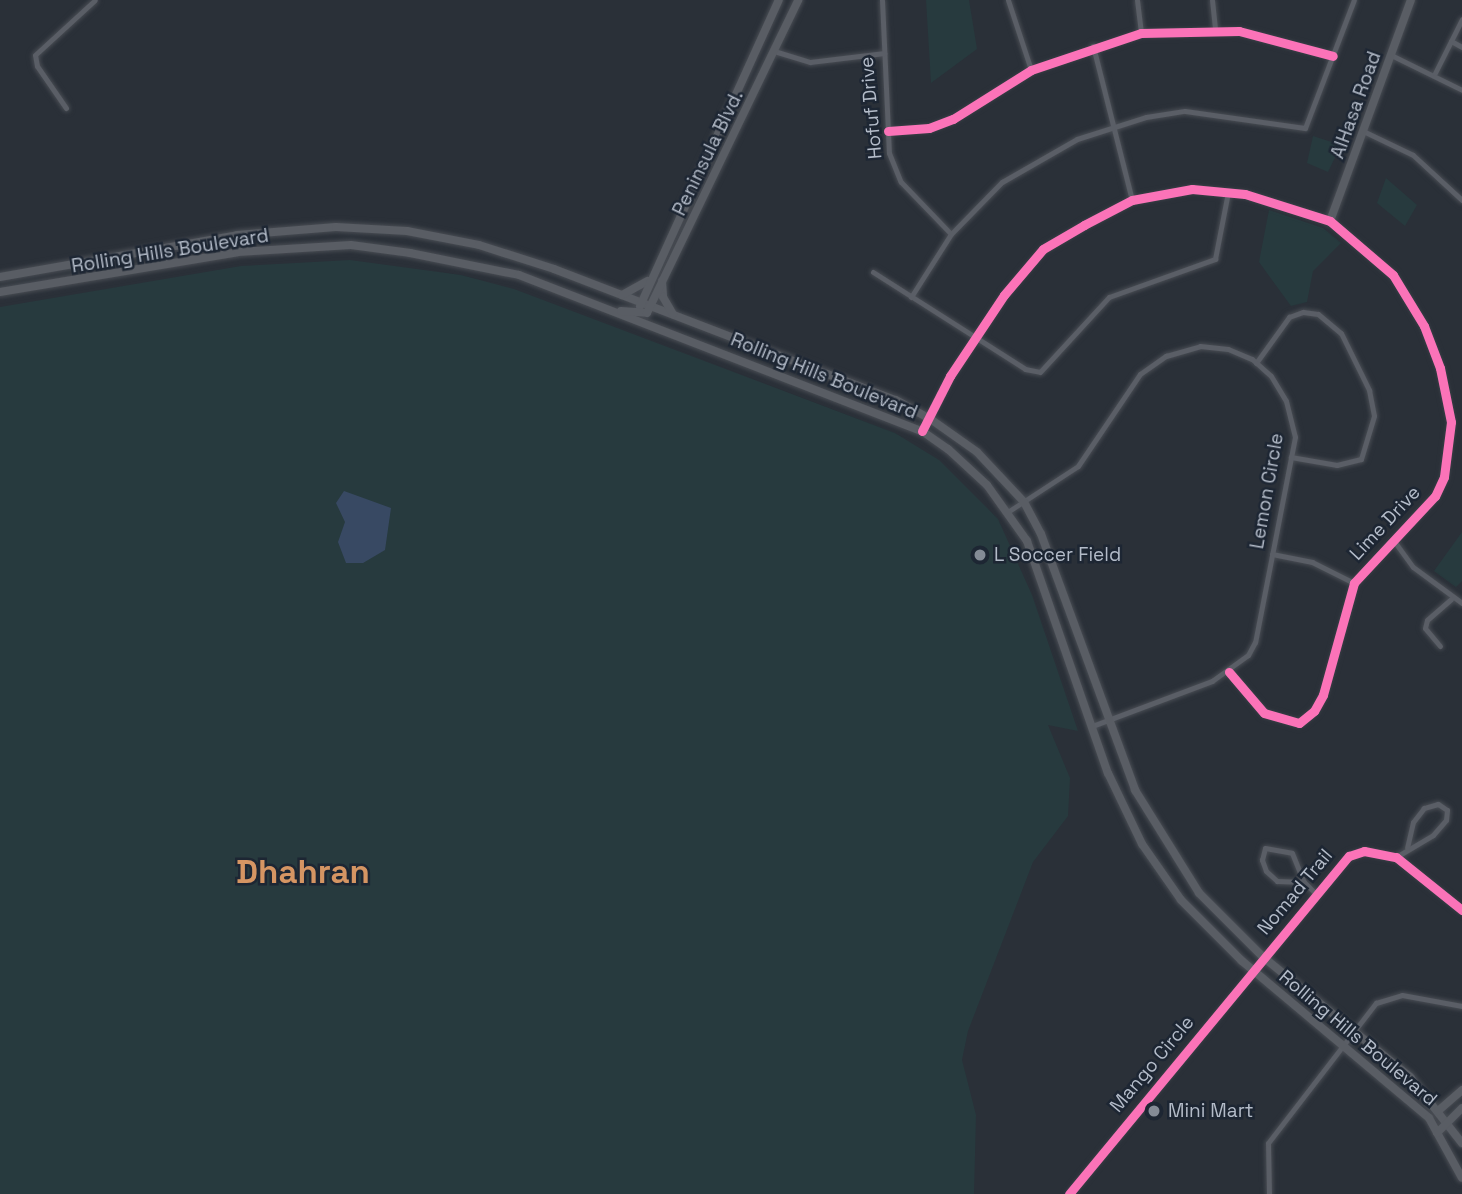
<!DOCTYPE html>
<style>
body{margin:0}
#map{position:relative;width:1462px;height:1194px;overflow:hidden;background:#2a3038;font-family:"Space Grotesk",sans-serif}
div>[style]{position:absolute}
[style*='--x']{left:calc(var(--x)*1px);top:calc(var(--y)*1px);width:calc(var(--w)*1px);rotate:calc(var(--a)*1deg)}
.green>*{inset:0;background:#273a3e}
.water>*{inset:0;background:#384963}
.roads{filter:drop-shadow(0 0 2px #484c53) drop-shadow(0 0 2px #484c53)}
.minor>*{height:5px;margin:-2.5px;padding:0 2.5px;transform-origin:2.5px;border-radius:2.5px;background:#5a5e66}
.secondary>*{height:8px;margin:-4px;padding:0 4px;transform-origin:4px;border-radius:4px;background:#595d64}
.cycleway>*{height:9px;margin:-4.5px;padding:0 4.5px;transform-origin:4.5px;border-radius:4.5px;background:#fb73b8}
.dots>*{width:19px;height:19px;translate:-50% -50%;box-sizing:border-box;border:4px solid #1d2633;border-radius:50%}
span{translate:-50% -50%;white-space:nowrap;text-align:center;line-height:1.15;-webkit-text-stroke:5px #1d2633;paint-order:stroke}
.street-label{font-size:19px;color:#b4bcc9}
.poi-label{font-size:19px;color:#b4bcc9}
.left{translate:0 -50%;text-align:left}
.town-label{font-size:33px;color:#d59563;font-weight:700}
</style>
<div id="map">
<div class="green">
<div style="clip-path:polygon(926px 0,969px 0,977px 49px,931px 83px)"></div>
<div style="clip-path:polygon(1313px 136px,1341px 145px,1328px 172px,1307px 163px)"></div>
<div style="clip-path:polygon(1386px 178px,1417px 205px,1405px 226px,1377px 203px)"></div>
<div style="clip-path:polygon(1269px 210px,1323px 228px,1341px 243px,1313px 271px,1307px 302px,1291px 306px,1259px 262px)"></div>
<div style="clip-path:polygon(350px 260px,461px 275px,514px 289px,895px 433px,939px 460px,998px 519px,1032px 595px,1078px 731px,1048px 725px,1070px 778px,1068px 816px,1033px 862px,968px 1031px,962px 1060px,976px 1115px,974px 1194px,0 1194px,0 307px,241px 266px)"></div>
<div style="clip-path:polygon(1462px 532px,1462px 581px,1456px 587px,1434px 571px)"></div>
</div>
<div class="water">
<div style="clip-path:polygon(344px 491px,391px 508px,385px 550px,363px 563px,346px 563px,338px 542px,345px 522px,336px 503px)"></div>
</div>
<div class="roads">
<div class="minor">
<div style="--x:882;--y:0;--w:153;--a:87.4"></div>
<div style="--x:889;--y:153;--w:31;--a:68"></div>
<div style="--x:901;--y:182;--w:72;--a:46.1"></div>
<div style="--x:1008;--y:0;--w:74;--a:71.8"></div>
<div style="--x:1137;--y:0;--w:33;--a:83"></div>
<div style="--x:1212;--y:0;--w:28;--a:84"></div>
<div style="--x:1451;--y:41;--w:13;--a:29"></div>
<div style="--x:1093;--y:46;--w:159;--a:75.8"></div>
<div style="--x:774;--y:51;--w:38;--a:17"></div>
<div style="--x:810;--y:62;--w:75;--a:-6.9"></div>
<div style="--x:1391;--y:55;--w:79;--a:26.2"></div>
<div style="--x:1435;--y:73;--w:60;--a:-63.4"></div>
<div style="--x:66;--y:108;--w:51;--a:-124.6"></div>
<div style="--x:37;--y:66;--w:11;--a:-100"></div>
<div style="--x:35;--y:55;--w:81;--a:-42.5"></div>
<div style="--x:888;--y:131;--w:41;--a:-4.2"></div>
<div style="--x:929;--y:128;--w:26;--a:-21"></div>
<div style="--x:953;--y:119;--w:92;--a:-32.1"></div>
<div style="--x:1031;--y:70;--w:116;--a:-18.6"></div>
<div style="--x:1141;--y:33;--w:98;--a:-1.2"></div>
<div style="--x:1239;--y:31;--w:97;--a:14.9"></div>
<div style="--x:1363;--y:131;--w:55;--a:25.6"></div>
<div style="--x:1413;--y:155;--w:67;--a:42.6"></div>
<div style="--x:873;--y:272;--w:180;--a:32.5"></div>
<div style="--x:1025;--y:369;--w:15;--a:11"></div>
<div style="--x:1040;--y:372;--w:102;--a:-47.4"></div>
<div style="--x:1109;--y:297;--w:113;--a:-19.7"></div>
<div style="--x:1215;--y:259;--w:68;--a:-79"></div>
<div style="--x:911;--y:297;--w:75;--a:-57.6"></div>
<div style="--x:951;--y:234;--w:73;--a:-45.6"></div>
<div style="--x:1002;--y:182;--w:86;--a:-29.8"></div>
<div style="--x:1077;--y:139;--w:72;--a:-17.7"></div>
<div style="--x:1146;--y:117;--w:39;--a:-9"></div>
<div style="--x:1185;--y:111;--w:121;--a:8.1"></div>
<div style="--x:1305;--y:128;--w:137;--a:-69.1"></div>
<div style="--x:1256;--y:363;--w:57;--a:-54.3"></div>
<div style="--x:1289;--y:317;--w:15;--a:-20"></div>
<div style="--x:1303;--y:312;--w:15;--a:8"></div>
<div style="--x:1318;--y:314;--w:30;--a:40"></div>
<div style="--x:1341;--y:333;--w:64;--a:63.8"></div>
<div style="--x:1369;--y:390;--w:26;--a:79"></div>
<div style="--x:1374;--y:416;--w:45;--a:106.8"></div>
<div style="--x:1361;--y:459;--w:25;--a:166"></div>
<div style="--x:1337;--y:465;--w:47;--a:-170.1"></div>
<div style="--x:922;--y:431;--w:62;--a:-63"></div>
<div style="--x:950;--y:376;--w:97;--a:-56.3"></div>
<div style="--x:1004;--y:295;--w:60;--a:-49.7"></div>
<div style="--x:1043;--y:249;--w:48;--a:-30.3"></div>
<div style="--x:1084;--y:225;--w:54;--a:-27.5"></div>
<div style="--x:1132;--y:200;--w:61;--a:-10.4"></div>
<div style="--x:1192;--y:189;--w:53;--a:5.4"></div>
<div style="--x:1245;--y:194;--w:89;--a:17.6"></div>
<div style="--x:1330;--y:221;--w:83;--a:40.6"></div>
<div style="--x:1393;--y:275;--w:60;--a:58.7"></div>
<div style="--x:1424;--y:326;--w:45;--a:69.1"></div>
<div style="--x:1440;--y:368;--w:55;--a:78.5"></div>
<div style="--x:1451;--y:422;--w:55;--a:97.3"></div>
<div style="--x:1444;--y:477;--w:21;--a:115"></div>
<div style="--x:1435;--y:496;--w:119;--a:133"></div>
<div style="--x:1354;--y:583;--w:116;--a:105.5"></div>
<div style="--x:1323;--y:695;--w:18;--a:119"></div>
<div style="--x:1314;--y:711;--w:19;--a:141"></div>
<div style="--x:1299;--y:723;--w:36;--a:-164"></div>
<div style="--x:1264;--y:713;--w:54;--a:-130.5"></div>
<div style="--x:1009;--y:511;--w:82;--a:-33.1"></div>
<div style="--x:1078;--y:466;--w:111;--a:-56"></div>
<div style="--x:1140;--y:374;--w:32;--a:-35"></div>
<div style="--x:1166;--y:356;--w:35;--a:-16"></div>
<div style="--x:1200;--y:346;--w:28;--a:6"></div>
<div style="--x:1228;--y:349;--w:26;--a:23"></div>
<div style="--x:1252;--y:359;--w:25;--a:42"></div>
<div style="--x:1271;--y:376;--w:29;--a:59"></div>
<div style="--x:1286;--y:401;--w:37;--a:76"></div>
<div style="--x:1295;--y:437;--w:209;--a:101"></div>
<div style="--x:1255;--y:642;--w:15;--a:118"></div>
<div style="--x:1248;--y:655;--w:44;--a:144.2"></div>
<div style="--x:1212;--y:681;--w:128;--a:159.4"></div>
<div style="--x:1394;--y:541;--w:32;--a:54"></div>
<div style="--x:1413;--y:567;--w:61;--a:36.3"></div>
<div style="--x:1272;--y:554;--w:41;--a:11.3"></div>
<div style="--x:1312;--y:562;--w:47;--a:26.6"></div>
<div style="--x:1440;--y:646;--w:23;--a:-130"></div>
<div style="--x:1425;--y:628;--w:8;--a:-76"></div>
<div style="--x:1427;--y:620;--w:32;--a:-41"></div>
<div style="--x:1396;--y:857;--w:43;--a:-30.7"></div>
<div style="--x:1433;--y:835;--w:20;--a:-49"></div>
<div style="--x:1446;--y:820;--w:10;--a:-84"></div>
<div style="--x:1447;--y:810;--w:11;--a:-146"></div>
<div style="--x:1438;--y:804;--w:15;--a:164"></div>
<div style="--x:1424;--y:808;--w:18;--a:128"></div>
<div style="--x:1413;--y:822;--w:26;--a:103"></div>
<div style="--x:1304;--y:882;--w:27;--a:-178"></div>
<div style="--x:1277;--y:881;--w:15;--a:-138"></div>
<div style="--x:1266;--y:871;--w:12;--a:-110"></div>
<div style="--x:1262;--y:860;--w:12;--a:-76"></div>
<div style="--x:1265;--y:848;--w:27;--a:10"></div>
<div style="--x:1292;--y:853;--w:31;--a:68"></div>
<div style="--x:1304;--y:882;--w:16;--a:45"></div>
<div style="--x:1069;--y:1194;--w:439;--a:-50.4"></div>
<div style="--x:1349;--y:856;--w:16;--a:-18"></div>
<div style="--x:1364;--y:851;--w:33;--a:11"></div>
<div style="--x:1396;--y:857;--w:85;--a:38.8"></div>
<div style="--x:1269;--y:1194;--w:51;--a:-91.1"></div>
<div style="--x:1268;--y:1143;--w:177;--a:-52.4"></div>
<div style="--x:1376;--y:1003;--w:27;--a:-17"></div>
<div style="--x:1402;--y:995;--w:61;--a:10.4"></div>
</div>
<div class="secondary">
<div style="--x:1330;--y:221;--w:235;--a:-69.9"></div>
<div style="--x:0;--y:277;--w:241;--a:-10"></div>
<div style="--x:237;--y:235;--w:99;--a:-4.6"></div>
<div style="--x:336;--y:227;--w:71;--a:3.2"></div>
<div style="--x:407;--y:231;--w:73;--a:11"></div>
<div style="--x:479;--y:245;--w:79;--a:17.7"></div>
<div style="--x:554;--y:269;--w:366;--a:21"></div>
<div style="--x:896;--y:400;--w:38;--a:29"></div>
<div style="--x:929;--y:418;--w:59;--a:35.3"></div>
<div style="--x:977;--y:452;--w:69;--a:46.8"></div>
<div style="--x:1024;--y:502;--w:36;--a:62"></div>
<div style="--x:1041;--y:534;--w:273;--a:69.8"></div>
<div style="--x:1135;--y:790;--w:121;--a:58.1"></div>
<div style="--x:1199;--y:893;--w:91;--a:45"></div>
<div style="--x:1263;--y:957;--w:190;--a:39.2"></div>
<div style="--x:1410;--y:1077;--w:84;--a:51.8"></div>
<div style="--x:662;--y:281;--w:16;--a:86"></div>
<div style="--x:663;--y:297;--w:20;--a:60"></div>
<div style="--x:0;--y:292;--w:241;--a:-9.5"></div>
<div style="--x:238;--y:252;--w:113;--a:-3.5"></div>
<div style="--x:351;--y:245;--w:60;--a:7.7"></div>
<div style="--x:410;--y:253;--w:111;--a:11.4"></div>
<div style="--x:519;--y:275;--w:432;--a:21.2"></div>
<div style="--x:922;--y:431;--w:32;--a:35"></div>
<div style="--x:948;--y:449;--w:53;--a:42.7"></div>
<div style="--x:987;--y:485;--w:69;--a:54.5"></div>
<div style="--x:1027;--y:541;--w:246;--a:70.8"></div>
<div style="--x:1108;--y:773;--w:79;--a:64.4"></div>
<div style="--x:1142;--y:844;--w:68;--a:55.1"></div>
<div style="--x:1181;--y:900;--w:86;--a:45"></div>
<div style="--x:1242;--y:961;--w:244;--a:40"></div>
<div style="--x:1429;--y:1118;--w:68;--a:61.2"></div>
<div style="--x:622;--y:295;--w:29;--a:-29"></div>
<div style="--x:640;--y:306;--w:336;--a:-65.6"></div>
<div style="--x:621;--y:311;--w:26;--a:4"></div>
<div style="--x:647;--y:313;--w:348;--a:-64.2"></div>
<div style="--x:1438;--y:1111;--w:32;--a:-41"></div>
<div style="--x:1437;--y:1133;--w:35;--a:-45"></div>
</div>
</div>
<div class="cycleway">
<div style="--x:888;--y:131;--w:41;--a:-4.2"></div>
<div style="--x:929;--y:128;--w:26;--a:-21"></div>
<div style="--x:953;--y:119;--w:92;--a:-32.1"></div>
<div style="--x:1031;--y:70;--w:116;--a:-18.6"></div>
<div style="--x:1141;--y:33;--w:98;--a:-1.2"></div>
<div style="--x:1239;--y:31;--w:97;--a:14.9"></div>
<div style="--x:922;--y:431;--w:62;--a:-63"></div>
<div style="--x:950;--y:376;--w:97;--a:-56.3"></div>
<div style="--x:1004;--y:295;--w:60;--a:-49.7"></div>
<div style="--x:1043;--y:249;--w:48;--a:-30.3"></div>
<div style="--x:1084;--y:225;--w:54;--a:-27.5"></div>
<div style="--x:1132;--y:200;--w:61;--a:-10.4"></div>
<div style="--x:1192;--y:189;--w:53;--a:5.4"></div>
<div style="--x:1245;--y:194;--w:89;--a:17.6"></div>
<div style="--x:1330;--y:221;--w:83;--a:40.6"></div>
<div style="--x:1393;--y:275;--w:60;--a:58.7"></div>
<div style="--x:1424;--y:326;--w:45;--a:69.1"></div>
<div style="--x:1440;--y:368;--w:55;--a:78.5"></div>
<div style="--x:1451;--y:422;--w:55;--a:97.3"></div>
<div style="--x:1444;--y:477;--w:21;--a:115"></div>
<div style="--x:1435;--y:496;--w:119;--a:133"></div>
<div style="--x:1354;--y:583;--w:116;--a:105.5"></div>
<div style="--x:1323;--y:695;--w:18;--a:119"></div>
<div style="--x:1314;--y:711;--w:19;--a:141"></div>
<div style="--x:1299;--y:723;--w:36;--a:-164"></div>
<div style="--x:1264;--y:713;--w:54;--a:-130.5"></div>
<div style="--x:1069;--y:1194;--w:439;--a:-50.4"></div>
<div style="--x:1349;--y:856;--w:16;--a:-18"></div>
<div style="--x:1364;--y:851;--w:33;--a:11"></div>
<div style="--x:1396;--y:857;--w:85;--a:38.8"></div>
</div>
<div class="dots">
<div style="left:980px;top:555px;background:#848b96"></div>
<div style="left:1154px;top:1111px;background:#848b96"></div>
</div>
<div class="street-label">
<span style="left:1356px;top:105px;rotate:-70deg">AlHasa Road</span>
<span style="left:871px;top:108px;rotate:-95deg">Hofuf Drive</span>
<span style="left:708px;top:153px;rotate:-64deg">Peninsula Blvd.</span>
<span style="left:170px;top:251px;rotate:-9deg">Rolling Hills Boulevard</span>
<span style="left:824px;top:376px;rotate:22deg">Rolling Hills Boulevard</span>
<span style="left:1267px;top:491px;rotate:-80deg">Lemon Circle</span>
<span style="left:1385px;top:523px;rotate:-47deg">Lime Drive</span>
<span style="left:1295px;top:892px;rotate:-50deg">Nomad Trail</span>
<span style="left:1358px;top:1038px;rotate:40deg">Rolling Hills Boulevard</span>
<span style="left:1152px;top:1064px;rotate:-50deg">Mango Circle</span>
</div>
<div class="poi-label">
<span class="left" style="left:994px;top:555px">L Soccer Field</span>
<span class="left" style="left:1168px;top:1111px">Mini Mart</span>
</div>
<div class="town-label">
<span style="left:303px;top:873px">Dhahran</span>
</div>
</div>
